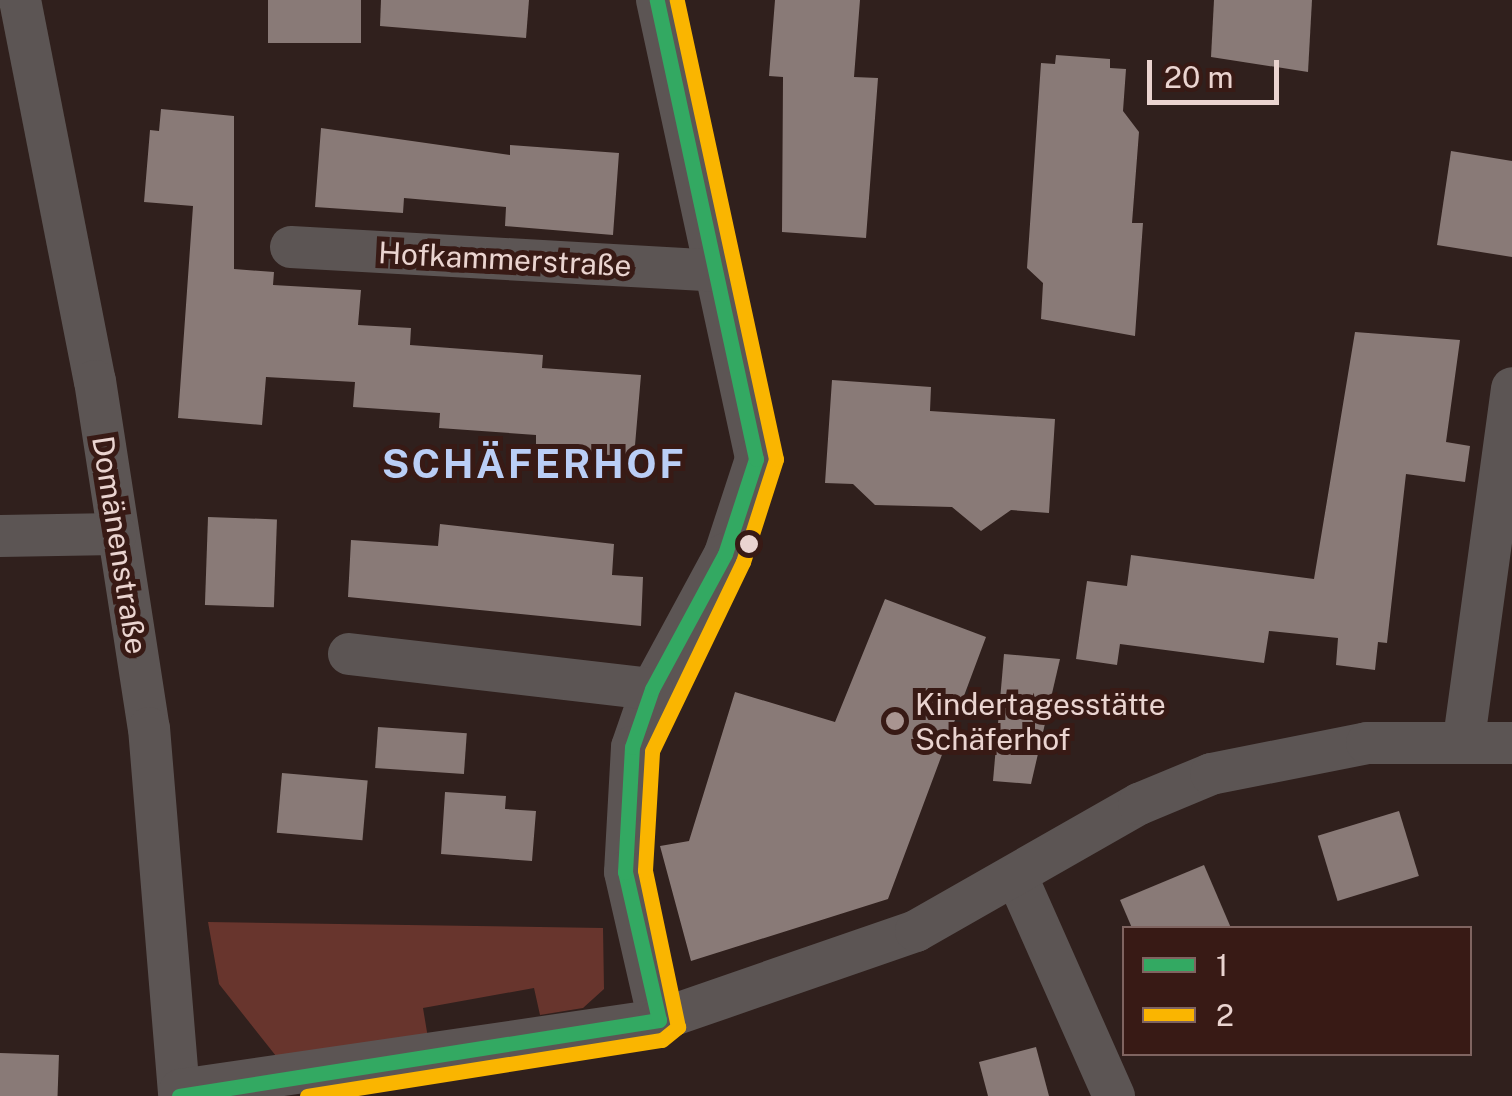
<!DOCTYPE html>
<meta charset="utf-8">
<style>
body{margin:0}
#map{position:relative;width:1512px;height:1096px;overflow:hidden;background:#30201d;font-family:"Public Sans",sans-serif}
div>[style]{position:absolute}
[style*='--x']{left:calc(var(--x)*1px);top:calc(var(--y)*1px);width:calc(var(--w)*1px);rotate:calc(var(--a)*1deg)}
.green>*{inset:0;background:#68352d}
.building>*{inset:0;background:#897a77;transform-origin:0 0}
.minor>*{height:42px;margin:-21px;padding:0 21px;transform-origin:21px;border-radius:21px;background:#5c5554}
.bus-1>*{height:15px;margin:-7.5px;padding:0 7.5px;transform-origin:7.5px;border-radius:7.5px;background:#33a962}
.bus-2>*{height:15px;margin:-7.5px;padding:0 7.5px;transform-origin:7.5px;border-radius:7.5px;background:#fab500}
.dots>*{width:28px;height:28px;translate:-50% -50%;box-sizing:border-box;border:5px solid #381a15;border-radius:50%}
span{translate:-50% -50%;white-space:nowrap;text-align:center;line-height:1.15;-webkit-text-stroke:10px #381a15;paint-order:stroke}
.street-label{font-size:30px;color:#ead4d0}
.poi-label{font-size:30px;color:#ead4d0}
.left{translate:0 -50%;text-align:left}
.district-label{font-size:40px;color:#bacef6;font-weight:700;letter-spacing:2.5px}
.legend{position:absolute;left:1122px;top:926px;width:350px;height:130px;box-sizing:border-box;background:#381a15;border:2px solid #7f6460;margin:0;padding:12px 18px;list-style:none;font-size:30px;color:#ead4d0}
.legend li{display:flex;align-items:center;gap:20px;height:50px}
.legend b{width:50px;border:2px solid #7f6460}
.scale{position:absolute;left:1147px;top:60px;width:132px;height:45px;box-sizing:border-box;border:5px solid #ead4d0;border-top:0;padding-left:12px;font-size:30px;line-height:35px;white-space:nowrap;color:#ead4d0;-webkit-text-stroke:8px #381a15;paint-order:stroke}
</style>
<div id="map">
<div class="green">
<div style="clip-path:polygon(208px 922px,603px 928px,604px 989px,583px 1008px,540px 1015px,534px 988px,423px 1008px,429px 1044px,276px 1056px,219px 984px)"></div>
</div>
<div class="building">
<div style="left:268px;top:0;width:93px;height:43px"></div>
<div style="clip-path:polygon(381px 0,529px 0,526px 38px,380px 26px)"></div>
<div style="clip-path:polygon(775px 0,860px 0,854px 77px,878px 78px,866px 238px,782px 232px,783px 77px,769px 76px)"></div>
<div style="clip-path:polygon(1214px 0,1312px 0,1308px 72px,1211px 57px)"></div>
<div style="clip-path:polygon(1056px 55px,1110px 59px,1110px 68px,1126px 69px,1123px 111px,1139px 132px,1132px 223px,1143px 223px,1135px 336px,1041px 319px,1043px 283px,1027px 268px,1041px 63px,1055px 64px)"></div>
<div style="clip-path:polygon(161px 109px,234px 116px,234px 269px,274px 272px,273px 285px,361px 290px,358px 325px,411px 328px,410px 345px,543px 355px,542px 368px,641px 375px,634px 457px,536px 449px,536px 435px,439px 428px,440px 413px,353px 407px,355px 382px,266px 377px,262px 425px,178px 418px,193px 206px,144px 202px,150px 130px,159px 131px)"></div>
<div style="clip-path:polygon(321px 128px,510px 155px,510px 145px,619px 153px,613px 235px,505px 226px,506px 207px,404px 198px,403px 213px,315px 207px)"></div>
<div style="clip-path:polygon(1451px 151px,1512px 161px,1512px 257px,1437px 245px)"></div>
<div style="clip-path:polygon(1355px 332px,1460px 340px,1446px 442px,1470px 446px,1465px 482px,1406px 474px,1387px 643px,1378px 642px,1375px 670px,1336px 665px,1338px 638px,1269px 631px,1264px 663px,1120px 644px,1117px 665px,1076px 659px,1087px 581px,1127px 586px,1131px 555px,1314px 579px)"></div>
<div style="clip-path:polygon(832px 380px,931px 387px,930px 411px,1055px 419px,1049px 513px,1011px 510px,981px 531px,952px 507px,875px 505px,853px 484px,825px 483px)"></div>
<div style="left:208px;top:517px;width:69px;height:88px;rotate:2deg"></div>
<div style="clip-path:polygon(440px 524px,614px 544px,612px 575px,643px 577px,641px 626px,348px 597px,351px 540px,438px 546px)"></div>
<div style="clip-path:polygon(885px 599px,986px 637px,888px 899px,691px 961px,660px 846px,689px 841px,735px 692px,835px 722px)"></div>
<div style="clip-path:polygon(1004px 654px,1060px 659px,1031px 784px,993px 781px)"></div>
<div style="left:378px;top:727px;width:89px;height:41px;rotate:4deg"></div>
<div style="left:282px;top:773px;width:86px;height:60px;rotate:5deg"></div>
<div style="clip-path:polygon(445px 792px,506px 796px,505px 809px,536px 811px,532px 861px,441px 854px)"></div>
<div style="left:1399px;top:811px;width:68px;height:85px;rotate:73deg"></div>
<div style="clip-path:polygon(1204px 865px,1231px 928px,1132px 928px,1120px 900px)"></div>
<div style="clip-path:polygon(1036px 1047px,1049px 1096px,988px 1096px,979px 1062px)"></div>
<div style="left:0;top:1053px;width:59px;height:43px;rotate:2deg"></div>
</div>
<div class="minor">
<div style="--x:20;--y:0;--w:388;--a:78.9"></div>
<div style="--x:95;--y:381;--w:351;--a:81.2"></div>
<div style="--x:149;--y:728;--w:369;--a:85.3"></div>
<div style="--x:657;--y:0;--w:470;--a:77.8"></div>
<div style="--x:756;--y:459;--w:100;--a:108.1"></div>
<div style="--x:725;--y:554;--w:153;--a:118.4"></div>
<div style="--x:652;--y:689;--w:61;--a:109"></div>
<div style="--x:632;--y:747;--w:125;--a:93.2"></div>
<div style="--x:625;--y:872;--w:152;--a:77.1"></div>
<div style="--x:291;--y:247;--w:428;--a:3.2"></div>
<div style="--x:0;--y:536;--w:116;--a:-1"></div>
<div style="--x:349;--y:654;--w:305;--a:6.6"></div>
<div style="--x:1464;--y:739;--w:354;--a:-82.2"></div>
<div style="--x:1016;--y:875;--w:242;--a:66.1"></div>
<div style="--x:180;--y:1090;--w:484;--a:-8.3"></div>
<div style="--x:659;--y:1020;--w:272;--a:-19.1"></div>
<div style="--x:916;--y:931;--w:257;--a:-29.7"></div>
<div style="--x:1139;--y:804;--w:78;--a:-22.6"></div>
<div style="--x:1211;--y:774;--w:159;--a:-11.2"></div>
<div style="--x:1367;--y:743;--w:145;--a:0"></div>
</div>
<div class="bus-1">
<div style="--x:179;--y:1096;--w:486;--a:-9"></div>
<div style="--x:659;--y:1020;--w:152;--a:-102.9"></div>
<div style="--x:625;--y:872;--w:125;--a:-86.8"></div>
<div style="--x:632;--y:747;--w:61;--a:-71"></div>
<div style="--x:652;--y:689;--w:153;--a:-61.6"></div>
<div style="--x:725;--y:554;--w:100;--a:-71.9"></div>
<div style="--x:756;--y:459;--w:470;--a:-102.2"></div>
</div>
<div class="bus-2">
<div style="--x:307;--y:1096;--w:359;--a:-9"></div>
<div style="--x:662;--y:1040;--w:21;--a:-39"></div>
<div style="--x:678;--y:1027;--w:160;--a:-101.9"></div>
<div style="--x:645;--y:870;--w:119;--a:-86.6"></div>
<div style="--x:652;--y:751;--w:210;--a:-64.3"></div>
<div style="--x:743;--y:562;--w:108;--a:-72.2"></div>
<div style="--x:776;--y:459;--w:470;--a:-102.2"></div>
</div>
<div class="dots">
<div style="left:749px;top:544px;background:#ead4d0"></div>
<div style="left:895px;top:721px;background:#a99591"></div>
</div>
<div class="street-label">
<span style="left:505px;top:259px;rotate:3deg">Hofkammerstraße</span>
<span style="left:120px;top:545px;rotate:81deg">Domänenstraße</span>
</div>
<div class="poi-label">
<span class="left" style="left:915px;top:721px">Kindertagesstätte<br>Schäferhof</span>
</div>
<div class="district-label">
<span style="left:534px;top:464px">SCHÄFERHOF</span>
</div>
<ul class="legend">
<li><b style="height:12px;background:#33a962"></b>1</li>
<li><b style="height:12px;background:#fab500"></b>2</li>
</ul>
<div class="scale">20 m</div>
</div>
